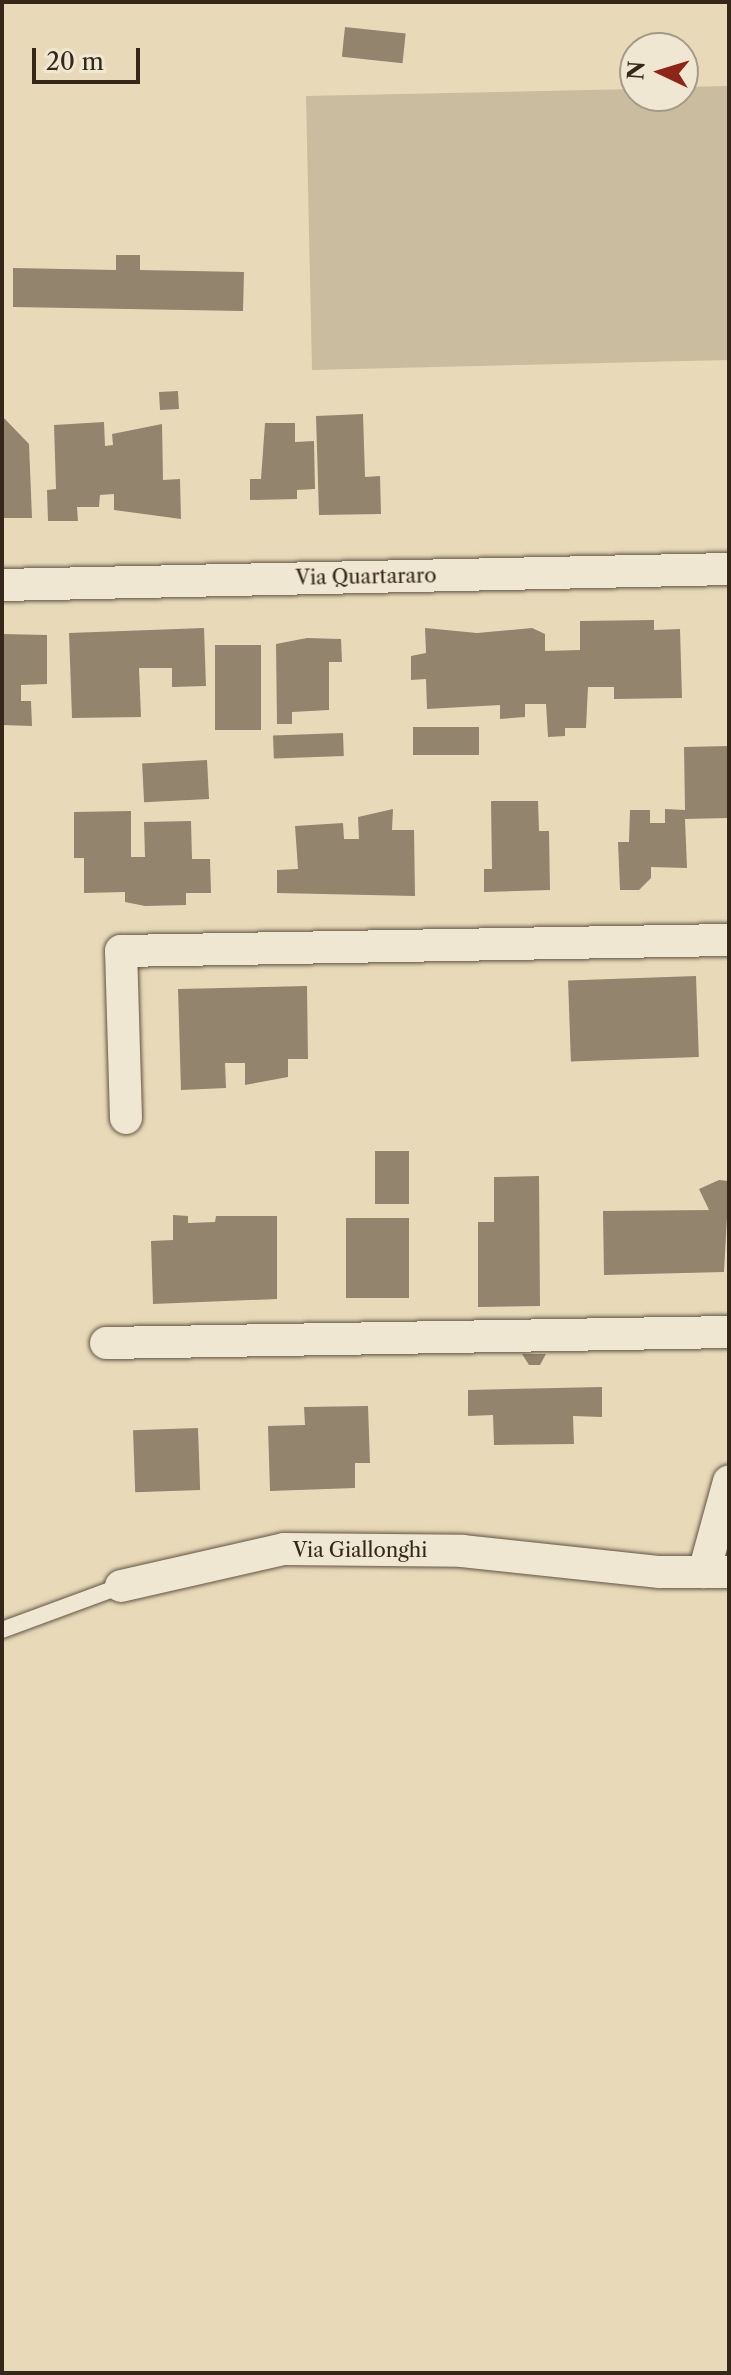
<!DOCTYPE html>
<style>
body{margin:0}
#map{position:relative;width:731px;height:2375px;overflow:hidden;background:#e8dab9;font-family:"Libre Caslon Text",serif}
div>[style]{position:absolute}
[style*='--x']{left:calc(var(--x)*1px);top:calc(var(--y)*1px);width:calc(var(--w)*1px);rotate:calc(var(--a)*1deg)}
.green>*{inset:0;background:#cabc9e}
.building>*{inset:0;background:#92846d;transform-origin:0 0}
.roads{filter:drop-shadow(0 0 2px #625442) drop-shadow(0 0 2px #625442)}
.service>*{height:16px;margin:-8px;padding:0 8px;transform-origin:8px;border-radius:8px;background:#f0e7d2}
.minor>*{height:32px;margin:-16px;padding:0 16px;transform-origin:16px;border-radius:16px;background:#f0e7d2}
span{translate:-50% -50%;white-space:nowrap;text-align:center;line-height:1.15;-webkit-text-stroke:7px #f0e7d2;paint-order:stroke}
.street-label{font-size:20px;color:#35271a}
.frame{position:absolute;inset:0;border:4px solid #35271a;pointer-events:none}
.north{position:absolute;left:619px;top:32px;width:80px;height:80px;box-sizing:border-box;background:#f0e7d2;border:2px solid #a59a88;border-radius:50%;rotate:274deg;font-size:22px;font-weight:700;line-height:32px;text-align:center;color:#35271a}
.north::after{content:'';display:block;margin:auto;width:28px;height:36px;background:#8f2418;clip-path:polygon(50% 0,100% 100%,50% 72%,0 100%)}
.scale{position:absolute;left:32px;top:48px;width:108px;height:36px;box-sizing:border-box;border:4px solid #35271a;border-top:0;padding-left:10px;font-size:24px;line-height:28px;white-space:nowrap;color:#35271a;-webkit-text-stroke:6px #f0e7d2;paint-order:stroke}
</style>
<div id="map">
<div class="green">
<div style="clip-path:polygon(729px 86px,729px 360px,312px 370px,306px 96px,635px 89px,635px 96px,683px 96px,683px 87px)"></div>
</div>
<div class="building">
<div style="left:345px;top:27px;width:61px;height:30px;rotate:6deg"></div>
<div style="clip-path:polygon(116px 255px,140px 255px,140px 270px,244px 272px,243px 311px,13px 307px,13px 268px,116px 270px)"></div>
<div style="left:178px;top:391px;width:18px;height:19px;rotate:87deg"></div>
<div style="clip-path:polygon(363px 414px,365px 477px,380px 476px,381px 514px,319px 515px,316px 416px)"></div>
<div style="clip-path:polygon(2px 416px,29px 444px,32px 518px,2px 518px)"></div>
<div style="clip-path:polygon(104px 422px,105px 446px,113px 445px,112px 434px,162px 424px,163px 480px,180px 479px,181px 519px,114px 510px,114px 494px,100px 495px,99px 507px,77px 507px,78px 521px,48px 521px,47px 490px,56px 489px,54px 425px)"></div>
<div style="clip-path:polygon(265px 423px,295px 423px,295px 442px,314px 441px,315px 489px,297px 490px,297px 499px,250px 500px,250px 479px,261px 479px)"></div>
<div style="clip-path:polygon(654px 620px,654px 630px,680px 629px,682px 698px,614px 699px,614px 687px,588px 687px,586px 728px,565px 728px,565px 736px,548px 737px,546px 704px,525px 704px,525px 717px,500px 719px,500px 705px,427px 709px,426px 679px,411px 680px,411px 656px,426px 653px,425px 628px,477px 633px,532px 628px,545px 634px,545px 651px,580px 650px,580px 621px)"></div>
<div style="clip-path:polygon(204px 628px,206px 686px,172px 687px,172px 668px,139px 668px,141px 717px,72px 718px,69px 633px)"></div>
<div style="clip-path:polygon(2px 634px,47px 635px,47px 684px,21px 685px,21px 701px,31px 701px,32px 726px,2px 725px)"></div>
<div style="clip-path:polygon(307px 638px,341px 639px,342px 662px,329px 662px,329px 710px,292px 712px,292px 724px,277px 724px,276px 644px)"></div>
<div style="left:215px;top:645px;width:46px;height:85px"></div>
<div style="left:413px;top:727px;width:66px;height:28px"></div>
<div style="left:343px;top:733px;width:23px;height:70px;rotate:88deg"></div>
<div style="clip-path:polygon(729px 746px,729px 818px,685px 819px,687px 868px,651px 867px,651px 878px,639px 890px,620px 890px,618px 842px,629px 842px,630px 810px,650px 810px,650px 823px,665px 823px,665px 809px,685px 810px,684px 747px)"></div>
<div style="left:207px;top:760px;width:39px;height:65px;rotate:87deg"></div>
<div style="clip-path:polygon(491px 801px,538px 801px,539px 831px,549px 831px,550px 890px,484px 892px,484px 869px,492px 869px)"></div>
<div style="clip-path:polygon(393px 809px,392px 830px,414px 830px,415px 896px,277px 893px,277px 870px,298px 869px,295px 826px,343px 823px,344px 839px,359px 839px,358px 817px)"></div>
<div style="clip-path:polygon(131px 811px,131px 857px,145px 857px,144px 822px,191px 821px,192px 859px,210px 859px,211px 893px,186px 893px,186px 905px,145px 906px,125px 902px,125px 892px,84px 893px,84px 858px,74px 858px,74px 812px)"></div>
<div style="left:696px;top:976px;width:81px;height:128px;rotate:88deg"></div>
<div style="clip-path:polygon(307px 986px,308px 1059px,288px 1059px,288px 1077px,245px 1085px,245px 1063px,225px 1063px,226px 1088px,181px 1090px,178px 989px)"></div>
<div style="left:375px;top:1151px;width:34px;height:53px"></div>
<div style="clip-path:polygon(539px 1176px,540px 1306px,478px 1307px,478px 1222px,494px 1222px,494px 1177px)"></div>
<div style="clip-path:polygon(719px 1180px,729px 1181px,724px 1272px,604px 1275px,603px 1211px,709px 1210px,699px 1189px)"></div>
<div style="clip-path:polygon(173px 1215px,188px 1216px,188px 1223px,215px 1222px,216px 1216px,277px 1216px,277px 1299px,153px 1304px,151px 1241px,173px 1240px)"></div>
<div style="left:346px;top:1218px;width:63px;height:80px"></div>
<div style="clip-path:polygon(522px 1354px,546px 1354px,540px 1365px,529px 1365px)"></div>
<div style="clip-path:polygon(602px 1387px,602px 1417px,573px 1416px,574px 1444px,494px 1445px,493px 1415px,468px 1416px,468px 1390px)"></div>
<div style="clip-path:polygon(368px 1406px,370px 1463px,355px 1463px,355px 1488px,270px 1491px,268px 1426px,305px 1425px,304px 1407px)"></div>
<div style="left:198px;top:1428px;width:62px;height:65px;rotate:88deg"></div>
</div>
<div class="roads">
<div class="service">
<div style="--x:2;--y:1630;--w:127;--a:-20.3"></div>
</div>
<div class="minor">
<div style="--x:2;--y:585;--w:727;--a:-1.26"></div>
<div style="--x:126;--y:1118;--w:167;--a:-91.7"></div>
<div style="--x:121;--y:951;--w:608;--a:-1.04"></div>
<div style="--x:106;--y:1343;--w:623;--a:-1.01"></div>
<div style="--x:704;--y:1572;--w:94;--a:-74.6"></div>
<div style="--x:121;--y:1586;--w:167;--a:-12.8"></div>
<div style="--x:284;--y:1549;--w:178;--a:0.6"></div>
<div style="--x:462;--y:1551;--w:199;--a:6.1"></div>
<div style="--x:660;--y:1572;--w:69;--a:0"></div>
</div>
</div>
<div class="street-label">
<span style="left:366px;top:577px;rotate:-1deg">Via Quartararo</span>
<span style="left:360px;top:1550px">Via Giallonghi</span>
</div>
<div class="frame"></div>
<div class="north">N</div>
<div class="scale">20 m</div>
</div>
